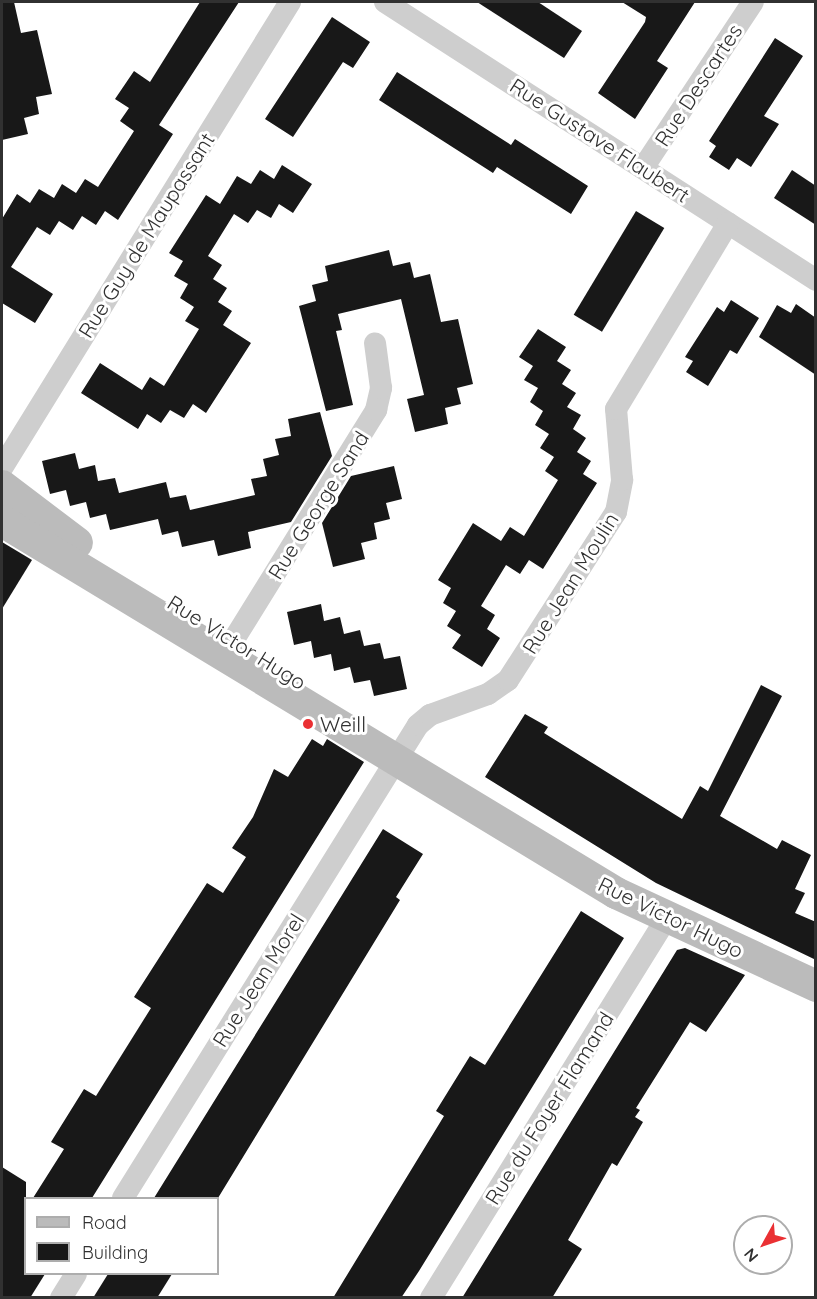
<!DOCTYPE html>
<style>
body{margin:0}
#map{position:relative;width:817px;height:1299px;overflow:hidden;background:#fff;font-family:Quicksand,sans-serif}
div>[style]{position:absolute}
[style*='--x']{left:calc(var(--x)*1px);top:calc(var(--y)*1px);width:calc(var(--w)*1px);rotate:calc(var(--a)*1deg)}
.building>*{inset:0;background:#181818;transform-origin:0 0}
.street>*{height:22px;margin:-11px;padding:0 11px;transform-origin:11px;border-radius:11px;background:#cecece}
.secondary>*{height:32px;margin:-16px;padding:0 16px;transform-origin:16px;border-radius:16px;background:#bbb}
.dots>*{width:16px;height:16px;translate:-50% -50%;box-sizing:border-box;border:3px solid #fff;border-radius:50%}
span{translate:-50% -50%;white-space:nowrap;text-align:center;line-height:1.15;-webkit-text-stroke:6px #fff;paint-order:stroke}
.street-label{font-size:21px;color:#313131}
.poi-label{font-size:21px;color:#313131}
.left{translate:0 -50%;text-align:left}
.frame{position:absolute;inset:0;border:3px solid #313131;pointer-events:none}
.legend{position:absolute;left:24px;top:1197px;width:195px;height:78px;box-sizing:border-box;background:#fff;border:2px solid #adadad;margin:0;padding:8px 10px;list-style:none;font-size:18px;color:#313131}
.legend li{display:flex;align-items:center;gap:12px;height:30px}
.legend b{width:30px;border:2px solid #adadad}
.north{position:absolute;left:733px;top:1215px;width:60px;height:60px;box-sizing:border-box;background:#fff;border:2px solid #adadad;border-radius:50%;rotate:230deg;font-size:16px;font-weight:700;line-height:24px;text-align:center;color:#313131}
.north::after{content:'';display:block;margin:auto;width:21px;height:27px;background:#ea3033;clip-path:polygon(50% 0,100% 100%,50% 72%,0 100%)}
</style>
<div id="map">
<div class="building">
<div style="clip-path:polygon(2px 2px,14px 2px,21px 33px,37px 30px,52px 94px,36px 97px,39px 114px,24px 118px,28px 134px,2px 140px)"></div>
<div style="clip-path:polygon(200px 2px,239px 2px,159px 125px,173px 134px,118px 220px,105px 211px,96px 225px,82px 216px,73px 230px,59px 221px,50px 235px,37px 227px,11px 267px,53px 294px,35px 323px,2px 303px,2px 219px,17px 194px,30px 203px,39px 189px,54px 198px,62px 184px,76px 193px,85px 179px,98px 187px,134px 131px,120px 121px,129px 108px,115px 99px,134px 71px,150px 82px)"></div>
<div style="clip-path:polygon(477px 2px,538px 2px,582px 31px,564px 58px)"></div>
<div style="clip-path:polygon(622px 2px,695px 2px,657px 61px,668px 68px,635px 119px,598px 93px,645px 22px,646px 17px)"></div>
<div style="clip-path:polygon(332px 17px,370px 42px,353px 68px,343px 62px,293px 137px,265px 119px)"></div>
<div style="clip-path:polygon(775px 38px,803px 56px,764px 116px,779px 124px,751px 167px,737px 158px,729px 170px,709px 157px,716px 146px,709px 141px)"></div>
<div style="clip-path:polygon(397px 72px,511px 145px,515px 139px,588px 186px,571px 214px,497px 167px,493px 173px,379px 100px)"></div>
<div style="clip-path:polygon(282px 165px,312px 184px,293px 213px,279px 204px,271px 218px,257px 210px,248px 223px,234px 214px,208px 256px,222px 265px,213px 279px,227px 288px,218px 302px,232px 311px,223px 325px,251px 343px,206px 413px,193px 404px,184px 418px,170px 410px,161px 423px,147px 414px,138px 429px,81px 393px,100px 363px,142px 390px,150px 377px,164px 386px,199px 329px,185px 321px,194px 307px,180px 298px,188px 284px,174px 276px,183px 261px,169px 253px,206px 195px,220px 204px,237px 176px,251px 184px,260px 170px,274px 179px)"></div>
<div style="clip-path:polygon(792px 170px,816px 186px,816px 225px,774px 198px)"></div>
<div style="left:636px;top:211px;width:33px;height:121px;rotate:31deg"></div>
<div style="clip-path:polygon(389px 250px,393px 266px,410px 262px,414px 278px,430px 274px,441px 322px,458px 319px,473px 384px,457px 388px,461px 404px,445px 408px,448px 424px,415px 432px,407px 399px,424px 395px,401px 299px,338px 314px,342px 330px,336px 331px,353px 405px,326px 411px,299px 306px,316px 301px,312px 285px,328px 281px,325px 266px)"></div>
<div style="clip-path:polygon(731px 300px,759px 318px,737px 354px,730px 350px,708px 386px,686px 372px,693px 361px,685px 357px,717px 307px,724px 312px)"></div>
<div style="clip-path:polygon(796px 304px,816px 318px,816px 375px,759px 337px,777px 305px,791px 313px)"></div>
<div style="clip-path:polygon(538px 329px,566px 347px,557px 361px,571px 370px,562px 384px,576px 393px,567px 407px,581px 415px,573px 429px,586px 438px,577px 452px,591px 461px,583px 474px,597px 483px,543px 569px,529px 560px,520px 574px,506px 565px,481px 606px,495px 615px,487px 629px,500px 638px,482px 667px,452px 648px,461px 635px,447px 626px,456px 611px,443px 603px,451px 588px,438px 580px,473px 523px,501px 541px,510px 527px,524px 536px,558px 480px,545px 471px,554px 457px,540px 448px,549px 434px,535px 425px,543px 411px,530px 402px,538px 388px,524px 380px,533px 366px,519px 357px)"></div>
<div style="clip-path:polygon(320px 412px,332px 456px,291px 522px,248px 532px,251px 548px,218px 556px,214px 540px,182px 547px,178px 531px,162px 535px,158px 519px,110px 530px,106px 514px,90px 518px,86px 502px,70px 506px,66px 490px,50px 494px,42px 461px,75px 453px,79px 469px,95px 465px,98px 481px,115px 478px,119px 493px,166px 482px,170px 498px,186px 495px,190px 510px,255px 495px,251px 479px,267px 476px,263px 459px,279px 455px,275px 439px,291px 436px,288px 419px)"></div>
<div style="clip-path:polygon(394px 466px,402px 499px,386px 503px,390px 519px,374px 523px,377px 539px,361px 543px,365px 559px,333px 567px,322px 523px,351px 476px)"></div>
<div style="clip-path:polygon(2px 542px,32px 560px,2px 609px)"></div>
<div style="clip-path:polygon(321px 604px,324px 621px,340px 617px,344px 634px,360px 630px,364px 646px,380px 643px,384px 659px,400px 656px,407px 689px,374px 696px,370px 680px,354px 683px,350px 667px,334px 671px,331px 654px,314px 658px,311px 641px,294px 645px,287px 612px)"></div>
<div style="clip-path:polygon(761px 685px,782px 696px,720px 816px,777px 849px,782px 840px,811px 855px,795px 889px,805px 893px,795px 913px,816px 922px,816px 960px,656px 883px,485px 777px,525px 714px,548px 727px,544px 733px,682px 819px,700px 786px,708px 791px)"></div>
<div style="clip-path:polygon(312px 739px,323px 746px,327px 739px,364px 762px,92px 1198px,33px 1198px,64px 1149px,51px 1142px,84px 1089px,96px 1096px,151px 1008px,134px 997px,207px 883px,223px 893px,246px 857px,232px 848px,253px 817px,274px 769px,288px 777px)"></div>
<div style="clip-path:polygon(383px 829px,423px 854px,396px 897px,400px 900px,218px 1198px,154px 1198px)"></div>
<div style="clip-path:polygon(581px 911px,624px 938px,419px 1271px,401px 1298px,333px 1298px,444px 1116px,436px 1111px,470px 1056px,485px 1065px)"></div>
<div style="clip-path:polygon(685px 948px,745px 975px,706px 1032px,690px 1022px,636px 1108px,640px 1110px,635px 1117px,643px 1122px,617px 1166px,612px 1163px,568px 1240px,582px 1249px,552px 1298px,462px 1298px,677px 950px)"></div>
<div style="clip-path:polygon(2px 1167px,26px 1182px,26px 1274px,45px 1274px,30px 1298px,2px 1298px)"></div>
<div style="clip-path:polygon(108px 1274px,172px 1274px,157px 1298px,93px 1298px)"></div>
</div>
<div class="street">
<div style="--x:385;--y:2;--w:513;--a:32.82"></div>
<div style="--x:643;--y:168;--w:199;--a:-56.5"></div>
<div style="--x:2;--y:468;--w:548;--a:-58.28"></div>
<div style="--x:223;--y:657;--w:291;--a:-58.2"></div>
<div style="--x:376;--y:410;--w:23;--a:-77"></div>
<div style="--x:381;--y:388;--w:45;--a:-97.6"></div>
<div style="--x:123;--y:1198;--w:557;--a:-58.05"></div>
<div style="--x:418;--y:725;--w:16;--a:-40"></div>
<div style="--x:430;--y:715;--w:62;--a:-19.9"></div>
<div style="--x:488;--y:694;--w:24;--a:-35"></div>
<div style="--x:508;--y:680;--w:200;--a:-57.3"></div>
<div style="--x:616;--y:512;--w:33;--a:-79"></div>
<div style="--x:622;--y:480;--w:71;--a:-94.8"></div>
<div style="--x:616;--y:409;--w:217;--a:-58.9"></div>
<div style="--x:61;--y:1298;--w:28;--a:-58"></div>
<div style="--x:431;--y:1298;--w:447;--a:-58.2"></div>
</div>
<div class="secondary">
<div style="--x:2;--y:486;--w:94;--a:37.2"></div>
<div style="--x:2;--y:521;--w:718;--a:31.21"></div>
<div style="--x:616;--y:893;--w:221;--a:24.9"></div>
</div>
<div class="dots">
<div style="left:308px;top:724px;background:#ea3033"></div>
</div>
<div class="street-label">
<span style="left:698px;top:85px;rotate:-57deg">Rue Descartes</span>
<span style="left:600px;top:140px;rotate:33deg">Rue Gustave Flaubert</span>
<span style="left:146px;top:235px;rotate:-58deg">Rue Guy de Maupassant</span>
<span style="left:318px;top:505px;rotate:-58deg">Rue George Sand</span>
<span style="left:570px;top:583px;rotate:-58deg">Rue Jean Moulin</span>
<span style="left:237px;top:642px;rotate:32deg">Rue Victor Hugo</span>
<span style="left:671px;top:917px;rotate:26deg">Rue Victor Hugo</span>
<span style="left:258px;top:980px;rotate:-58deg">Rue Jean Morel</span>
<span style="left:549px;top:1108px;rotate:-58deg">Rue du Foyer Flamand</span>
</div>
<div class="poi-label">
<span class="left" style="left:320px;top:724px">Weill</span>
</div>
<div class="frame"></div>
<ul class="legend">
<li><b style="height:8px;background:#bbb"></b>Road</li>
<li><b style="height:16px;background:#181818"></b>Building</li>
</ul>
<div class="north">N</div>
</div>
